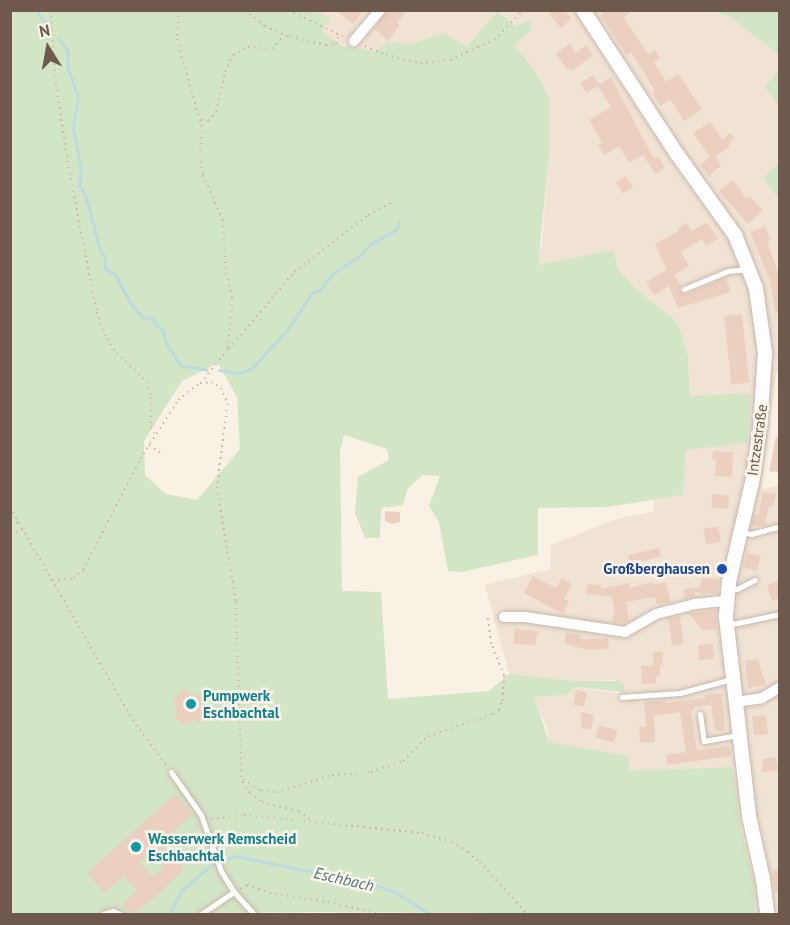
<!DOCTYPE html>
<meta charset="utf-8">
<style>
body{margin:0}
#map{position:relative;width:790px;height:925px;overflow:hidden;background:#f9f1e4;font-family:"PT Sans",sans-serif}
div>[style]{position:absolute}
[style*='--x']{left:calc(var(--x)*1px);top:calc(var(--y)*1px);width:calc(var(--w)*1px);rotate:calc(var(--a)*1deg)}
.residential>*{inset:0;background:#f0e3d4}
.green>*{inset:0;background:#d2e5c5}
.stream>*{height:3px;margin:-1.5px;padding:0 1.5px;transform-origin:1.5px;border-radius:1.5px;background:#bbdbe0}
.building>*{inset:0;background:#ebd0bf;transform-origin:0 0}
.path>*{height:1.5px;margin-top:-0.75px;transform-origin:0;background:repeating-linear-gradient(90deg,#d0b4a3 0 1.5px,transparent 0 6px)}
.roads{filter:drop-shadow(0 0 2px #c9b9ac) drop-shadow(0 0 2px #c9b9ac)}
.service>*{height:5px;margin:-2.5px;padding:0 2.5px;transform-origin:2.5px;border-radius:2.5px;background:#fff}
.minor>*{height:10px;margin:-5px;padding:0 5px;transform-origin:5px;border-radius:5px;background:#fff}
.secondary>*{height:14px;margin:-7px;padding:0 7px;transform-origin:7px;border-radius:7px;background:#fff}
.dots>*{width:16px;height:16px;translate:-50% -50%;box-sizing:border-box;border:3px solid #fdf5ea;border-radius:50%}
span{translate:-50% -50%;white-space:nowrap;text-align:center;line-height:1.15;-webkit-text-stroke:5px #fdf5ea;paint-order:stroke}
.street-label{font-size:15px;color:#6f594d}
.transit-label{font-size:15px;color:#164399;font-weight:700}
.right{translate:-100% -50%;text-align:right}
.culture-label{font-size:15px;color:#0d838f;font-weight:700}
.left{translate:0 -50%;text-align:left}
.water-label{font-size:16px;color:#497780;font-style:italic}
.frame{position:absolute;inset:0;border:12px solid #6f594d;pointer-events:none}
.north{position:absolute;left:18px;top:18px;width:60px;height:60px;-webkit-text-stroke:4px #fdf5ea;paint-order:stroke;rotate:349deg;font-size:16px;font-weight:700;line-height:24px;text-align:center;color:#6f594d}
.north::after{content:'';display:block;margin:auto;width:21px;height:27px;background:#6f594d;clip-path:polygon(50% 0,100% 100%,50% 72%,0 100%)}
</style>
<div id="map">
<div class="residential">
<div style="clip-path:polygon(714px 10px,730px 17px,779px 55px,779px 68px,765px 87px,780px 107px,779px 163px,763px 178px,779px 200px,780px 369px,776px 373px,761px 489px,779px 486px,779px 914px,755px 914px,755px 886px,737px 803px,660px 770px,629px 771px,630px 756px,549px 742px,546px 726px,533px 697px,566px 695px,576px 687px,617px 693px,625px 688px,624px 685px,615px 680px,574px 681px,509px 674px,485px 585px,550px 569px,551px 545px,616px 519px,655px 511px,653px 500px,683px 495px,686px 450px,751px 393px,690px 396px,688px 357px,672px 317px,639px 292px,618px 270px,537px 266px,542px 241px,549px 155px,549px 97px,535px 71px,513px 45px,532px 30px,530px 20px,515px 26px,500px 11px)"></div>
<div style="clip-path:polygon(315px 11px,498px 11px,467px 46px,443px 33px,411px 44px,388px 42px,376px 51px,342px 46px,321px 31px,330px 18px)"></div>
</div>
<div class="green">
<div style="clip-path:polygon(evenodd,10px 11px,315px 11px,331px 18px,322px 31px,342px 46px,376px 51px,388px 42px,411px 44px,443px 33px,467px 46px,498px 11px,515px 26px,530px 20px,532px 30px,514px 45px,535px 71px,549px 97px,549px 155px,538px 265px,613px 250px,618px 270px,639px 292px,672px 317px,680px 330px,688px 357px,690px 396px,751px 393px,747px 443px,686px 450px,683px 495px,607px 507px,538px 508px,538px 555px,461px 572px,448px 571px,439px 522px,429px 506px,440px 476px,423px 475px,408px 488px,403px 505px,381px 508px,380px 538px,365px 538px,355px 513px,358px 477px,389px 460px,387px 449px,344px 435px,340px 452px,342px 591px,381px 592px,388px 699px,489px 691px,509px 674px,574px 681px,619px 681px,624px 685px,624px 692px,576px 687px,566px 695px,534px 697px,549px 742px,630px 756px,629px 771px,732px 767px,741px 827px,755px 886px,755px 914px,313px 912px,11px 914px,10px 11px,218px 363px,237px 397px,240px 449px,197px 500px,166px 494px,145px 475px,144px 441px,182px 381px,218px 363px)"></div>
<div style="clip-path:polygon(714px 11px,779px 11px,779px 55px,730px 17px)"></div>
<div style="clip-path:polygon(779px 68px,779px 107px,765px 87px)"></div>
<div style="clip-path:polygon(779px 163px,779px 200px,763px 178px)"></div>
</div>
<div class="stream">
<div style="--x:36;--y:10;--w:16;--a:55"></div>
<div style="--x:58;--y:38;--w:15;--a:53"></div>
<div style="--x:67;--y:50;--w:19;--a:87"></div>
<div style="--x:68;--y:69;--w:29;--a:70"></div>
<div style="--x:78;--y:96;--w:33;--a:99"></div>
<div style="--x:73;--y:129;--w:41;--a:78.7"></div>
<div style="--x:81;--y:169;--w:16;--a:97"></div>
<div style="--x:79;--y:185;--w:14;--a:60"></div>
<div style="--x:86;--y:197;--w:52;--a:75.4"></div>
<div style="--x:99;--y:247;--w:13;--a:61"></div>
<div style="--x:105;--y:258;--w:10;--a:90"></div>
<div style="--x:105;--y:268;--w:14;--a:36"></div>
<div style="--x:116;--y:276;--w:32;--a:62"></div>
<div style="--x:131;--y:304;--w:17;--a:50"></div>
<div style="--x:142;--y:317;--w:11;--a:10"></div>
<div style="--x:153;--y:319;--w:6;--a:72"></div>
<div style="--x:155;--y:325;--w:8;--a:30"></div>
<div style="--x:162;--y:329;--w:14;--a:73"></div>
<div style="--x:166;--y:342;--w:27;--a:59"></div>
<div style="--x:180;--y:365;--w:27;--a:10"></div>
<div style="--x:219;--y:370;--w:20;--a:9"></div>
<div style="--x:239;--y:373;--w:13;--a:-18"></div>
<div style="--x:251;--y:369;--w:56;--a:-47.2"></div>
<div style="--x:289;--y:328;--w:42;--a:-56.7"></div>
<div style="--x:312;--y:293;--w:9;--a:-21"></div>
<div style="--x:320;--y:290;--w:20;--a:-53"></div>
<div style="--x:332;--y:274;--w:31;--a:-33"></div>
<div style="--x:358;--y:257;--w:18;--a:-45"></div>
<div style="--x:371;--y:244;--w:30;--a:-30"></div>
<div style="--x:397;--y:229;--w:8;--a:-76"></div>
<div style="--x:169;--y:914;--w:26;--a:-62"></div>
<div style="--x:181;--y:891;--w:41;--a:-41.1"></div>
<div style="--x:212;--y:864;--w:25;--a:-18"></div>
<div style="--x:236;--y:856;--w:79;--a:11.7"></div>
<div style="--x:313;--y:872;--w:13;--a:23"></div>
<div style="--x:325;--y:877;--w:40;--a:7.1"></div>
<div style="--x:365;--y:882;--w:29;--a:18"></div>
<div style="--x:393;--y:891;--w:44;--a:31.9"></div>
</div>
<div class="building">
<div style="clip-path:polygon(336px 10px,364px 10px,353px 24px)"></div>
<div style="clip-path:polygon(387px 10px,407px 10px,397px 23px,400px 25px,388px 40px,374px 29px)"></div>
<div style="clip-path:polygon(546px 10px,563px 10px,572px 18px,561px 28px)"></div>
<div style="clip-path:polygon(606px 10px,633px 10px,624px 18px,648px 54px,655px 50px,660px 58px,654px 62px,666px 82px,678px 74px,702px 109px,684px 121px,670px 99px,661px 106px,652px 93px,655px 91px,631px 52px,627px 55px,600px 15px)"></div>
<div style="clip-path:polygon(570px 44px,576px 53px,587px 45px,593px 55px,572px 71px,570px 68px,567px 70px,556px 53px)"></div>
<div style="clip-path:polygon(593px 75px,599px 84px,611px 77px,654px 159px,659px 157px,665px 168px,655px 174px,643px 155px,629px 163px,619px 146px,604px 155px,598px 145px,602px 142px,589px 120px,611px 107px,598px 86px,586px 93px,580px 83px)"></div>
<div style="clip-path:polygon(710px 122px,723px 141px,729px 133px,735px 137px,728px 145px,730px 147px,715px 156px,721px 166px,709px 176px,700px 165px,710px 157px,693px 133px)"></div>
<div style="left:626px;top:176px;width:13px;height:12px;rotate:58deg"></div>
<div style="clip-path:polygon(733px 180px,746px 198px,749px 196px,763px 210px,748px 224px,719px 191px)"></div>
<div style="clip-path:polygon(707px 222px,718px 239px,706px 246px,702px 239px,681px 252px,689px 266px,674px 275px,681px 286px,679px 290px,686px 294px,726px 278px,731px 292px,678px 308px,669px 286px,654px 295px,646px 282px,667px 270px,655px 244px,679px 231px,677px 229px,686px 223px,692px 231px)"></div>
<div style="clip-path:polygon(765px 226px,771px 240px,767px 241px,780px 278px,780px 312px,775px 313px,770px 281px,750px 232px)"></div>
<div style="left:742px;top:314px;width:69px;height:18px;rotate:84deg"></div>
<div style="clip-path:polygon(776px 437px,780px 437px,780px 473px,769px 471px)"></div>
<div style="clip-path:polygon(713px 451px,733px 452px,732px 477px,715px 476px,716px 459px,712px 459px)"></div>
<div style="clip-path:polygon(763px 492px,776px 494px,773px 507px,769px 506px,765px 525px,751px 526px,754px 514px,758px 515px)"></div>
<div style="left:712px;top:494px;width:17px;height:14px;rotate:3deg"></div>
<div style="clip-path:polygon(385px 511px,400px 512px,400px 522px,392px 524px,385px 521px)"></div>
<div style="left:718px;top:526px;width:16px;height:15px;rotate:79deg"></div>
<div style="left:659px;top:548px;width:9px;height:32px;rotate:77deg"></div>
<div style="left:747px;top:553px;width:14px;height:15px;rotate:12deg"></div>
<div style="clip-path:polygon(533px 576px,556px 588px,562px 578px,572px 584px,564px 599px,569px 601px,563px 614px,524px 593px)"></div>
<div style="clip-path:polygon(702px 577px,719px 580px,716px 594px,694px 592px,695px 596px,685px 599px,683px 590px,700px 587px)"></div>
<div style="clip-path:polygon(780px 580px,780px 598px,772px 601px,767px 585px)"></div>
<div style="clip-path:polygon(653px 582px,653px 585px,666px 582px,670px 602px,657px 604px,655px 597px,626px 602px,629px 621px,627px 622px,613px 623px,612px 615px,615px 614px,612px 597px,586px 594px,588px 584px,601px 585px,601px 589px,629px 583px,630px 588px)"></div>
<div style="clip-path:polygon(716px 610px,717px 629px,702px 630px,689px 613px)"></div>
<div style="left:680px;top:616px;width:28px;height:12px;rotate:82deg"></div>
<div style="clip-path:polygon(515px 629px,538px 631px,535px 645px,513px 644px)"></div>
<div style="clip-path:polygon(566px 633px,581px 635px,580px 639px,608px 638px,609px 649px,588px 650px,564px 643px)"></div>
<div style="left:713px;top:644px;width:15px;height:15px;rotate:86deg"></div>
<div style="left:653px;top:652px;width:10px;height:13px"></div>
<div style="clip-path:polygon(758px 659px,766px 685px,748px 688px,745px 661px)"></div>
<div style="clip-path:polygon(660px 665px,660px 676px,656px 677px,656px 683px,642px 684px,641px 666px)"></div>
<div style="clip-path:polygon(185px 688px,192px 696px,202px 693px,208px 699px,207px 707px,202px 712px,206px 716px,197px 724px,193px 719px,188px 724px,180px 723px,175px 717px,176px 705px,172px 701px)"></div>
<div style="left:576px;top:690px;width:11px;height:15px;rotate:10deg"></div>
<div style="clip-path:polygon(722px 693px,725px 730px,715px 731px,711px 705px,694px 707px,694px 710px,691px 711px,697px 750px,729px 746px,731px 756px,667px 765px,666px 755px,686px 752px,680px 712px,654px 716px,655px 742px,640px 743px,639px 727px,646px 726px,644px 702px,665px 700px,665px 703px,705px 698px,705px 695px)"></div>
<div style="clip-path:polygon(581px 712px,594px 715px,591px 730px,581px 728px)"></div>
<div style="left:766px;top:715px;width:19px;height:14px;rotate:84deg"></div>
<div style="left:599px;top:725px;width:19px;height:13px;rotate:16deg"></div>
<div style="clip-path:polygon(776px 757px,778px 770px,762px 772px,763px 759px)"></div>
<div style="clip-path:polygon(evenodd,175px 794px,193px 814px,161px 843px,184px 869px,153px 899px,131px 915px,122px 904px,137px 891px,123px 876px,104px 893px,87px 873px,175px 794px,150px 852px,164px 867px,153px 877px,139px 862px,150px 852px)"></div>
<div style="clip-path:polygon(780px 870px,780px 893px,775px 893px,772px 871px)"></div>
</div>
<div class="path">
<div style="--x:51;--y:10;--w:74;--a:86.1"></div>
<div style="--x:56;--y:84;--w:102;--a:81"></div>
<div style="--x:72;--y:185;--w:129;--a:78.9"></div>
<div style="--x:97;--y:312;--w:29;--a:70"></div>
<div style="--x:107;--y:339;--w:17;--a:54"></div>
<div style="--x:117;--y:353;--w:42;--a:44"></div>
<div style="--x:147;--y:382;--w:17;--a:73"></div>
<div style="--x:152;--y:398;--w:29;--a:92"></div>
<div style="--x:151;--y:427;--w:7;--a:56"></div>
<div style="--x:179;--y:10;--w:29;--a:94"></div>
<div style="--x:177;--y:39;--w:96;--a:74.2"></div>
<div style="--x:203;--y:131;--w:24;--a:97"></div>
<div style="--x:200;--y:155;--w:20;--a:81"></div>
<div style="--x:203;--y:175;--w:49;--a:66"></div>
<div style="--x:223;--y:220;--w:53;--a:86.8"></div>
<div style="--x:226;--y:273;--w:27;--a:75"></div>
<div style="--x:233;--y:299;--w:51;--a:95.6"></div>
<div style="--x:228;--y:350;--w:40;--a:129"></div>
<div style="--x:245;--y:10;--w:26;--a:39"></div>
<div style="--x:265;--y:26;--w:27;--a:24"></div>
<div style="--x:290;--y:37;--w:37;--a:13"></div>
<div style="--x:326;--y:45;--w:10;--a:-6"></div>
<div style="--x:336;--y:44;--w:9;--a:-72"></div>
<div style="--x:288;--y:10;--w:62;--a:25.7"></div>
<div style="--x:365;--y:46;--w:23;--a:23"></div>
<div style="--x:386;--y:55;--w:35;--a:13"></div>
<div style="--x:420;--y:63;--w:30;--a:-6"></div>
<div style="--x:450;--y:60;--w:48;--a:-24.4"></div>
<div style="--x:494;--y:40;--w:42;--a:-46"></div>
<div style="--x:201;--y:120;--w:7;--a:8"></div>
<div style="--x:208;--y:121;--w:12;--a:-48"></div>
<div style="--x:216;--y:112;--w:41;--a:-77.3"></div>
<div style="--x:225;--y:72;--w:19;--a:-65"></div>
<div style="--x:233;--y:55;--w:17;--a:-28"></div>
<div style="--x:248;--y:47;--w:24;--a:5"></div>
<div style="--x:272;--y:49;--w:18;--a:-49"></div>
<div style="--x:229;--y:349;--w:101;--a:-49.8"></div>
<div style="--x:294;--y:272;--w:93;--a:-37.6"></div>
<div style="--x:368;--y:215;--w:30;--a:-28"></div>
<div style="--x:149;--y:445;--w:18;--a:34"></div>
<div style="--x:10;--y:507;--w:246;--a:60"></div>
<div style="--x:133;--y:720;--w:56;--a:53.7"></div>
<div style="--x:10;--y:523;--w:9;--a:-6"></div>
<div style="--x:10;--y:534;--w:15;--a:-16"></div>
<div style="--x:52;--y:580;--w:21;--a:-5"></div>
<div style="--x:73;--y:578;--w:13;--a:-39"></div>
<div style="--x:83;--y:570;--w:125;--a:-62.8"></div>
<div style="--x:140;--y:459;--w:70;--a:-57.2"></div>
<div style="--x:178;--y:400;--w:28;--a:-38"></div>
<div style="--x:200;--y:383;--w:11;--a:-5"></div>
<div style="--x:211;--y:382;--w:12;--a:31"></div>
<div style="--x:221;--y:388;--w:17;--a:66"></div>
<div style="--x:228;--y:404;--w:84;--a:97.5"></div>
<div style="--x:217;--y:487;--w:117;--a:80.6"></div>
<div style="--x:236;--y:602;--w:180;--a:88.1"></div>
<div style="--x:242;--y:782;--w:14;--a:54"></div>
<div style="--x:250;--y:793;--w:15;--a:37"></div>
<div style="--x:262;--y:802;--w:38;--a:14"></div>
<div style="--x:299;--y:811;--w:16;--a:38"></div>
<div style="--x:243;--y:780;--w:21;--a:31"></div>
<div style="--x:261;--y:791;--w:15;--a:4"></div>
<div style="--x:276;--y:792;--w:59;--a:-16.9"></div>
<div style="--x:332;--y:775;--w:39;--a:-4"></div>
<div style="--x:371;--y:772;--w:34;--a:-19"></div>
<div style="--x:403;--y:761;--w:35;--a:-45"></div>
<div style="--x:428;--y:736;--w:69;--a:-18.7"></div>
<div style="--x:493;--y:714;--w:7;--a:-34"></div>
<div style="--x:499;--y:710;--w:9;--a:-72"></div>
<div style="--x:502;--y:701;--w:25;--a:-85"></div>
<div style="--x:504;--y:676;--w:35;--a:-112"></div>
<div style="--x:491;--y:644;--w:27;--a:-98"></div>
<div style="--x:211;--y:819;--w:33;--a:-7"></div>
<div style="--x:244;--y:815;--w:179;--a:5.8"></div>
<div style="--x:422;--y:833;--w:30;--a:17"></div>
<div style="--x:451;--y:842;--w:20;--a:30"></div>
<div style="--x:468;--y:852;--w:16;--a:40"></div>
<div style="--x:480;--y:862;--w:70;--a:47.9"></div>
<div style="--x:240;--y:889;--w:8;--a:-30"></div>
<div style="--x:247;--y:885;--w:29;--a:18"></div>
<div style="--x:275;--y:894;--w:54;--a:8.6"></div>
<div style="--x:328;--y:902;--w:54;--a:12.8"></div>
</div>
<div class="roads">
<div class="service">
<div style="--x:684;--y:289;--w:48;--a:-22.2"></div>
<div style="--x:728;--y:271;--w:19;--a:-6"></div>
<div style="--x:741;--y:532;--w:10;--a:11"></div>
<div style="--x:751;--y:534;--w:30;--a:-15"></div>
<div style="--x:730;--y:588;--w:7;--a:8"></div>
<div style="--x:737;--y:589;--w:20;--a:-27"></div>
<div style="--x:728;--y:625;--w:53;--a:-11.9"></div>
<div style="--x:622;--y:697;--w:58;--a:-3.9"></div>
<div style="--x:680;--y:693;--w:54;--a:-15.1"></div>
<div style="--x:700;--y:714;--w:27;--a:82"></div>
<div style="--x:704;--y:741;--w:35;--a:-10"></div>
<div style="--x:171;--y:772;--w:52;--a:55.1"></div>
<div style="--x:201;--y:815;--w:59;--a:70.3"></div>
<div style="--x:221;--y:871;--w:25;--a:58"></div>
<div style="--x:234;--y:892;--w:30;--a:48"></div>
<div style="--x:103;--y:914;--w:10;--a:-17"></div>
<div style="--x:113;--y:911;--w:8;--a:23"></div>
<div style="--x:201;--y:914;--w:40;--a:-34"></div>
</div>
<div class="minor">
<div style="--x:354;--y:41;--w:40;--a:-50"></div>
<div style="--x:504;--y:617;--w:21;--a:0"></div>
<div style="--x:525;--y:617;--w:101;--a:8.5"></div>
<div style="--x:625;--y:632;--w:36;--a:-30"></div>
<div style="--x:656;--y:614;--w:40;--a:-14.4"></div>
<div style="--x:695;--y:604;--w:31;--a:-6"></div>
<div style="--x:735;--y:702;--w:27;--a:-8"></div>
<div style="--x:762;--y:698;--w:21;--a:-31"></div>
</div>
<div class="secondary">
<div style="--x:583;--y:10;--w:172;--a:56.9"></div>
<div style="--x:677;--y:154;--w:100;--a:54.4"></div>
<div style="--x:735;--y:235;--w:57;--a:68.4"></div>
<div style="--x:756;--y:288;--w:66;--a:82.1"></div>
<div style="--x:765;--y:353;--w:75;--a:93.8"></div>
<div style="--x:760;--y:428;--w:50;--a:98"></div>
<div style="--x:753;--y:478;--w:107;--a:103"></div>
<div style="--x:729;--y:582;--w:35;--a:95"></div>
<div style="--x:726;--y:617;--w:200;--a:83.4"></div>
<div style="--x:749;--y:816;--w:65;--a:77.5"></div>
<div style="--x:763;--y:879;--w:35;--a:83"></div>
</div>
</div>
<div class="dots">
<div style="left:722px;top:569px;background:#1a4fb4"></div>
<div style="left:191px;top:704px;background:#0f9aa8"></div>
<div style="left:136px;top:847px;background:#0f9aa8"></div>
</div>
<div class="street-label">
<span style="left:757px;top:440px;rotate:-82deg">Intzestraße</span>
</div>
<div class="transit-label">
<span class="right" style="left:710px;top:569px">Großberghausen</span>
</div>
<div class="culture-label">
<span class="left" style="left:203px;top:704px">Pumpwerk<br>Eschbachtal</span>
<span class="left" style="left:148px;top:847px">Wasserwerk Remscheid<br>Eschbachtal</span>
</div>
<div class="water-label">
<span style="left:344px;top:879px;rotate:13deg">Eschbach</span>
</div>
<div class="frame"></div>
<div class="north">N</div>
</div>
